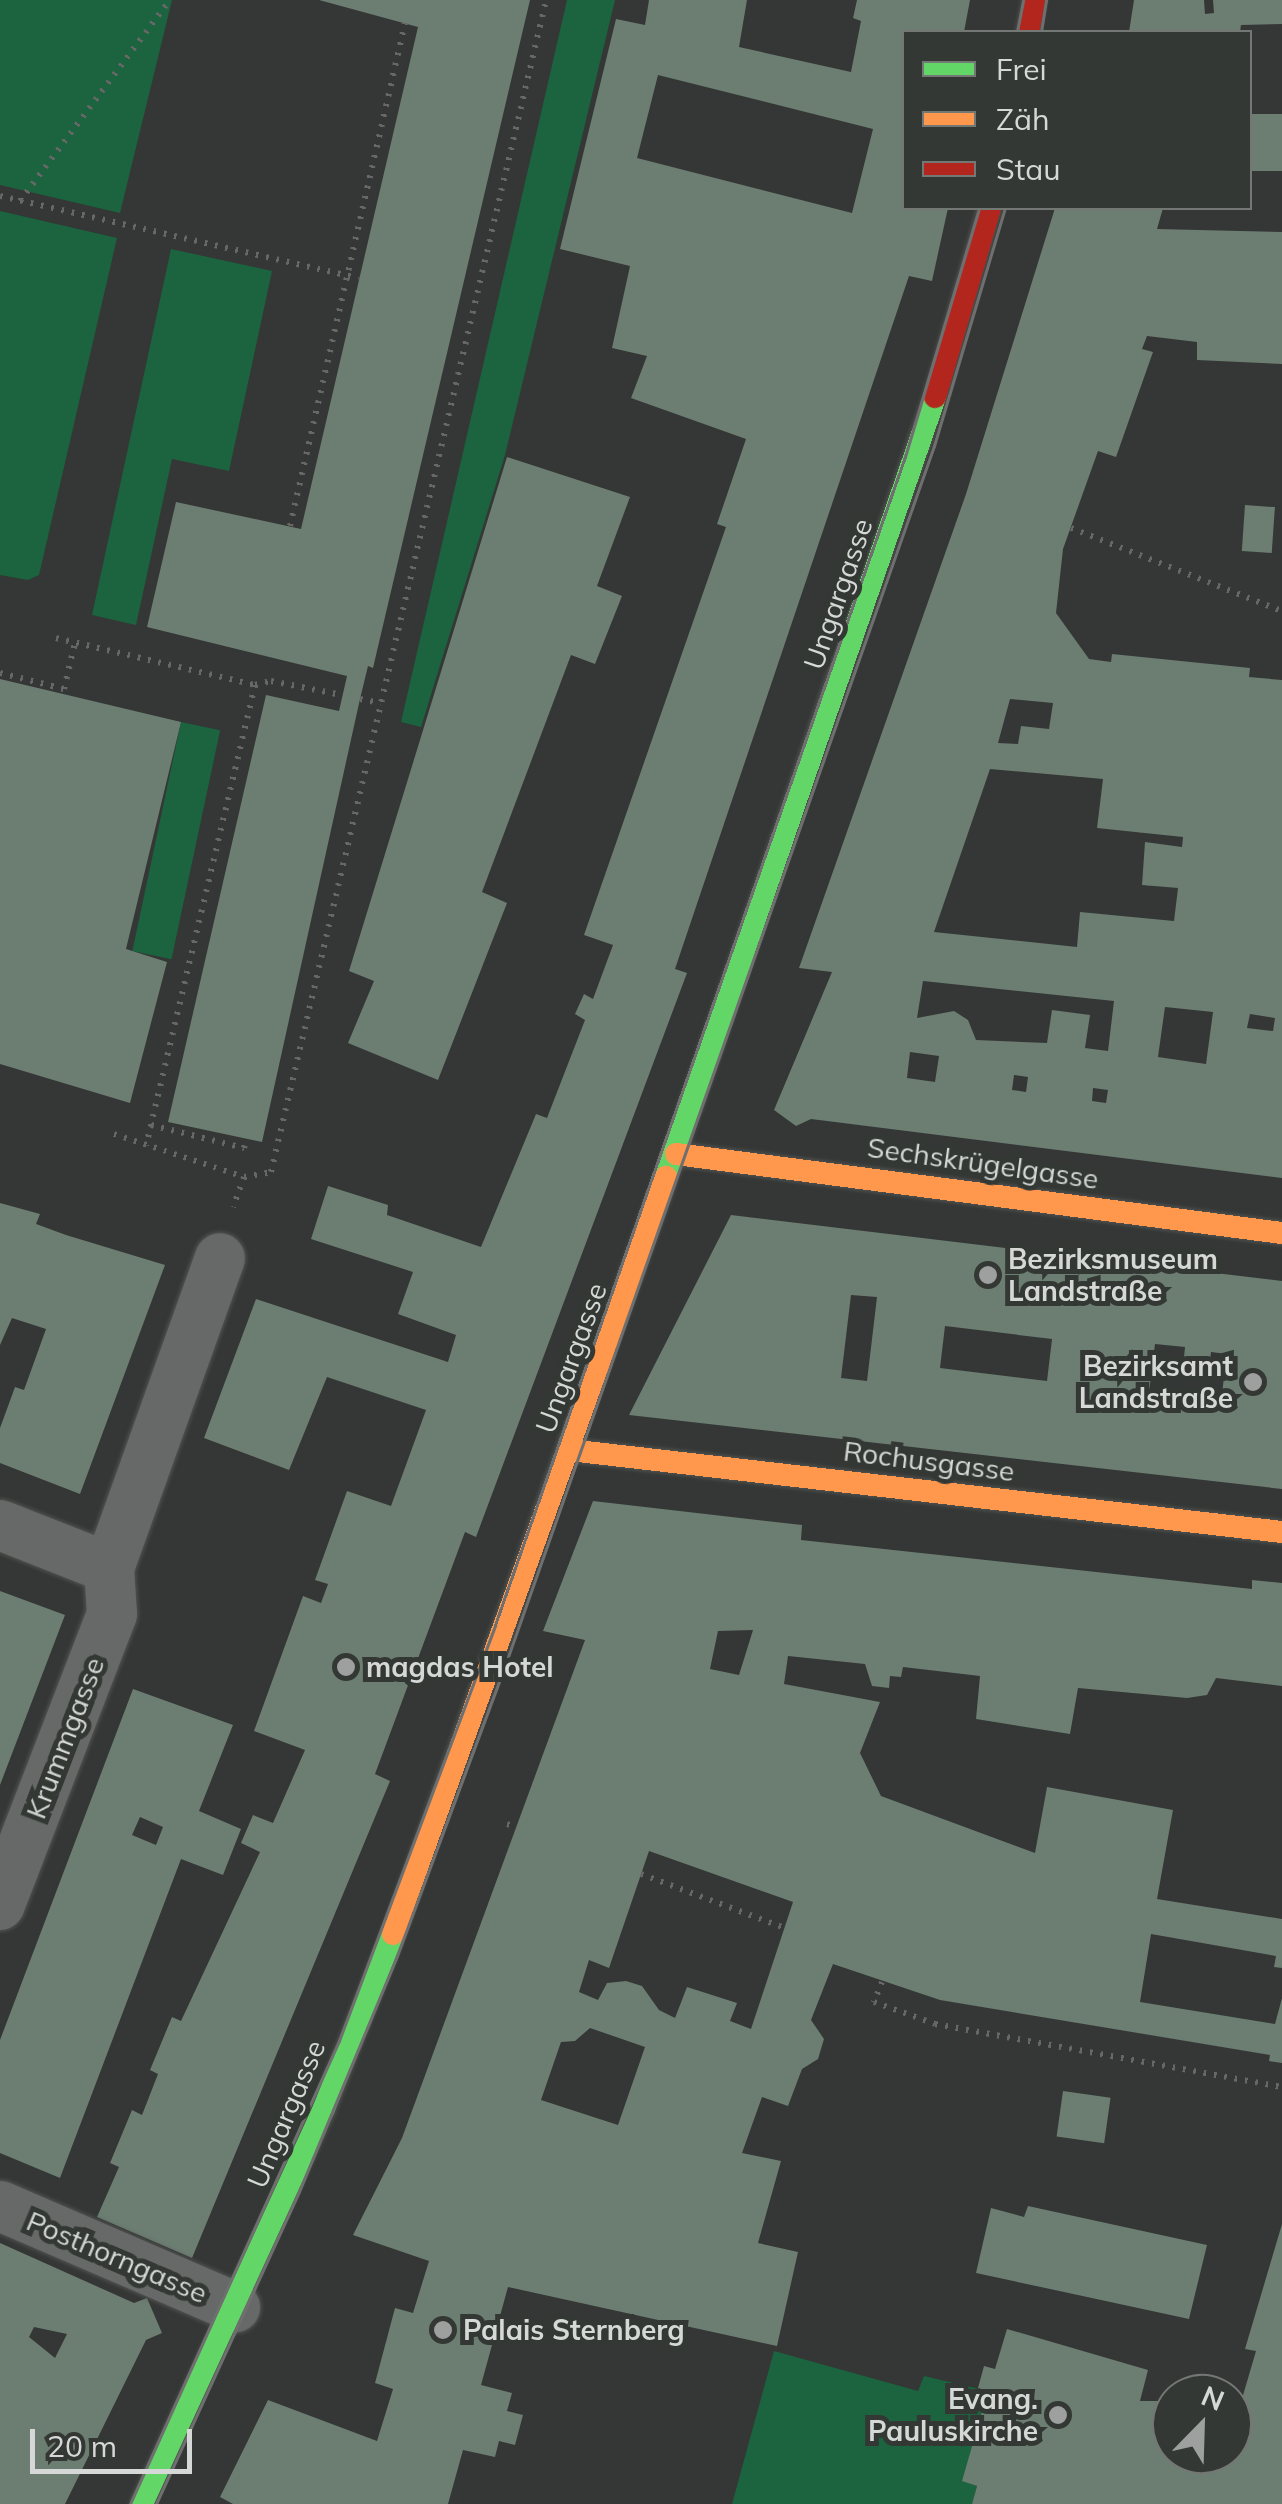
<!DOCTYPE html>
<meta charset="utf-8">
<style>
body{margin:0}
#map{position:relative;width:1282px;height:2504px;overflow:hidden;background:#343735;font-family:Mulish,sans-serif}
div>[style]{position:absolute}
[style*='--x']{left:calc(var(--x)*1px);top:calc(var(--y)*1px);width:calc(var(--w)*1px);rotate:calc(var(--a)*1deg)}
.green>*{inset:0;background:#1b643f;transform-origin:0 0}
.building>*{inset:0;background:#6c7d72;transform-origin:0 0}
.path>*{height:6px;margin-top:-3px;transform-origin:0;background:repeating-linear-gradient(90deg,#666766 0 2.5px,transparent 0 10.5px)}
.roads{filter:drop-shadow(0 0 2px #515351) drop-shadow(0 0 2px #515351)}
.street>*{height:50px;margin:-25px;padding:0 25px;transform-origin:25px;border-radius:25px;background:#676968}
.fast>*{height:22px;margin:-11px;padding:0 11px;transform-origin:11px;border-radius:11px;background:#63d668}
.slow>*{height:22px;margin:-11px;padding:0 11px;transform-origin:11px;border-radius:11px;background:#ff974d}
.jam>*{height:22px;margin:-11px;padding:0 11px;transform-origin:11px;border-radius:11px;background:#b3261e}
.tram>*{height:2.5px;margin:-1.25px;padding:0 1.25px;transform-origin:1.25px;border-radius:1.25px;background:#6e6f6e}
.dots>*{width:28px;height:28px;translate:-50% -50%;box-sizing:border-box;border:5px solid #333834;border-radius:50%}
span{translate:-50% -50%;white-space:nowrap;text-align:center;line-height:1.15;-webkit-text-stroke:10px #333834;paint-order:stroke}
.street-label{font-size:28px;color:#d5d8d6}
.poi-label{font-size:28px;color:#d5d8d6;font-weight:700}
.left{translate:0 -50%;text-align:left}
.right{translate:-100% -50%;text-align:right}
.legend{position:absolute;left:902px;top:30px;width:350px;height:180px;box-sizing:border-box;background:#333834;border:2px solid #747875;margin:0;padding:12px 18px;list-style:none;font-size:30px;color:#d5d8d6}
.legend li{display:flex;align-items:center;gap:20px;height:50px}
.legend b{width:50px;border:2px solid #747875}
.north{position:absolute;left:1152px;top:2374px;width:100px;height:100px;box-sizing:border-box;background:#333834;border:2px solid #747875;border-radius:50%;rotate:23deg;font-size:28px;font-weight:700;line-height:40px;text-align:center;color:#d5d8d6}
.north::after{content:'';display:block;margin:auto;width:35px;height:45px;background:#9da09e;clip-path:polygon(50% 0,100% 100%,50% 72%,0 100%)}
.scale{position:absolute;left:30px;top:2429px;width:162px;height:45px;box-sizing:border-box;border:5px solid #d5d8d6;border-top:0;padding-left:12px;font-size:30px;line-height:35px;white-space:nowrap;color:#d5d8d6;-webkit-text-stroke:8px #333834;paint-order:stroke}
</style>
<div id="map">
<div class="green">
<div style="clip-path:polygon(0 0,172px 0,120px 213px,0 185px)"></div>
<div style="clip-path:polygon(567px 0,615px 0,505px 455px,421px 727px,401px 722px)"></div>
<div style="clip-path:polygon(0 211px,117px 238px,39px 575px,28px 580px,0 575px)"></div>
<div style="clip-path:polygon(171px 249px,272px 271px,229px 471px,172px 459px,136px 625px,92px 615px)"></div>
<div style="left:181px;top:722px;width:40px;height:234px;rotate:12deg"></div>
<div style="clip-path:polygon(774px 2351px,918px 2391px,924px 2376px,988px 2391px,963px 2481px,977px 2486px,972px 2504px,732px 2504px)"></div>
</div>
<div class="building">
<div style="clip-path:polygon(319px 0,530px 0,373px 668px,368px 666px,360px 699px,262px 1142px,168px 1122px,266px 695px,339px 711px,347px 676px,147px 627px,176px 502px,301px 529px,418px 27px)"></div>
<div style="clip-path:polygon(evenodd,649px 0,747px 0,739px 47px,851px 72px,861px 21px,853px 18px,857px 0,970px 0,964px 32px,904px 32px,904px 208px,948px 208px,932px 281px,909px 276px,675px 969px,687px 973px,476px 1537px,465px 1532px,375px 1774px,390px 1781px,192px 2258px,97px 2217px,119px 2167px,110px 2163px,132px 2110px,142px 2115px,158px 2074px,150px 2070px,172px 2017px,181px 2021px,260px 1852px,241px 1843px,253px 1815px,273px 1823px,305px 1750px,254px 1731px,303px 1596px,321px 1603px,328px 1584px,315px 1580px,347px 1491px,391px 1506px,426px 1410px,327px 1377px,289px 1470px,204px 1438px,256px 1299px,448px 1362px,456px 1335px,398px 1314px,413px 1272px,311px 1239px,328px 1186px,388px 1205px,387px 1215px,481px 1247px,536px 1114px,547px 1118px,585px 1020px,575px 1014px,584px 994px,593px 999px,613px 945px,584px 935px,726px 527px,717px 524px,746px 439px,631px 398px,647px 356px,612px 348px,630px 266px,560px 249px,616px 19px,645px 25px,649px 0,658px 75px,873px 129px,852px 213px,637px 158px,658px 75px)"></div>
<div style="clip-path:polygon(1134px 0,1204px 0,1205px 14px,1214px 13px,1213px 0,1282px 0,1282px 24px,1241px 25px,1240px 32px,1129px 32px)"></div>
<div style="left:1282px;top:114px;width:57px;height:32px;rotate:90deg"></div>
<div style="clip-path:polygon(evenodd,1055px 208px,1163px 208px,1157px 229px,1282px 232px,1282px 364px,1197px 360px,1197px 342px,1147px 336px,1142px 349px,1153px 352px,1116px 457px,1098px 451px,1063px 549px,1056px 613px,1089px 659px,1111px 662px,1112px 654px,1250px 668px,1249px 677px,1282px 680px,1282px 1178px,811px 1119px,796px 1126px,774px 1110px,832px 972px,799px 968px,966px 494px,1055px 208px,1010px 699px,1053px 703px,1049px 729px,1021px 726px,1018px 744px,998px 743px,1010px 699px,1055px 208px,990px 769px,1103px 779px,1097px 828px,1183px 837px,1182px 847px,1145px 842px,1142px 885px,1178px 888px,1174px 921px,1080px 912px,1077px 947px,934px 932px,990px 769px,1055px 208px,923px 981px,1114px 1001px,1108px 1051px,1085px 1048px,1090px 1015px,1052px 1010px,1047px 1043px,976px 1040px,968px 1020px,954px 1011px,917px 1018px,923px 981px,1055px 208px,1165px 1007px,1213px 1012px,1206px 1064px,1158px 1057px,1165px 1007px,1055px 208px,1250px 1014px,1275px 1018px,1273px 1031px,1247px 1028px,1250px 1014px,1055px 208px,910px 1052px,939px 1056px,935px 1082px,907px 1078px,910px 1052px,1055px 208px,1014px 1075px,1028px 1077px,1026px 1092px,1012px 1090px,1014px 1075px,1055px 208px,1093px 1088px,1108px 1090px,1106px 1103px,1092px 1101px,1093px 1088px)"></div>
<div style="clip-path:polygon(507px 457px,630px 497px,597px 586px,622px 596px,595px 664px,571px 655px,482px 892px,507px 903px,438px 1080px,348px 1043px,374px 981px,349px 971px)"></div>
<div style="left:1245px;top:505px;width:30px;height:46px;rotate:4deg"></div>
<div style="clip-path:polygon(0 679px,181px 722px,126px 949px,167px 962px,130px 1103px,0 1064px)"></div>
<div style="clip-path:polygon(0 1203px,40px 1214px,36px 1224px,66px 1235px,165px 1265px,80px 1494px,0 1463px,0 1428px,15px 1387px,24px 1390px,46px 1329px,12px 1318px,0 1345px)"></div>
<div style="clip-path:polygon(evenodd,731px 1215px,1282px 1281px,1282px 1489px,629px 1415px,731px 1215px,851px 1295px,877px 1297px,867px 1381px,841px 1378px,851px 1295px,731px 1215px,945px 1326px,1052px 1339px,1047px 1381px,940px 1368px,945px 1326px,731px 1215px,1155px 1344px,1185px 1347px,1183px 1368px,1209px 1370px,1211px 1352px,1227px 1354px,1221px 1401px,1149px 1393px,1155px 1344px)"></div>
<div style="clip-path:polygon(evenodd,593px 1501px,802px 1525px,801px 1540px,1252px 1589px,1252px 1580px,1282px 1583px,1282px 1686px,1216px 1678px,1207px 1695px,1187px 1698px,1078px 1688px,1070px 1734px,976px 1719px,980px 1676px,903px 1667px,901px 1677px,890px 1676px,889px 1688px,872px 1686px,865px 1664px,788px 1656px,784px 1684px,880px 1702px,860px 1753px,881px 1796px,1035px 1853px,1047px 1787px,1173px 1810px,1157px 1899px,1282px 1919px,1282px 1968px,1274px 1967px,1276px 1956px,1151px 1934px,1140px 2002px,1275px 2024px,1282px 1998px,1282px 2063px,1269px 2061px,1270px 2055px,940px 2000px,833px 1964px,811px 2020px,824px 2039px,818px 2059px,802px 2069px,788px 2106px,762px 2097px,742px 2153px,781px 2161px,758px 2243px,798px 2252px,777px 2346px,508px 2287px,481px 2385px,512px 2393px,507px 2411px,523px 2415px,515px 2445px,499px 2441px,495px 2457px,463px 2450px,448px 2504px,233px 2504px,220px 2497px,268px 2400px,377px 2441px,393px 2389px,375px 2383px,395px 2308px,413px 2313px,429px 2261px,353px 2235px,402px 2138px,585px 1640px,543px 1631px,593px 1501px,753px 1630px,739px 1675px,710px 1669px,718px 1631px,753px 1630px,593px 1501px,649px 1851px,793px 1902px,751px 2029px,730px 2021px,737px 2003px,687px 1987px,675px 2018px,659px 2010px,642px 1986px,626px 1981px,607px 1983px,598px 2000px,579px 1992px,589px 1960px,609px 1968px,649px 1851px,593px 1501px,590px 2028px,645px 2047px,618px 2125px,541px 2100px,561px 2042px,575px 2041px,590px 2028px)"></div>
<div style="clip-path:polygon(0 1591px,65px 1615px,0 1785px)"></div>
<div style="clip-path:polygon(evenodd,133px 1689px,233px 1725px,199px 1811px,241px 1829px,223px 1875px,181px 1859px,60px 2178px,0 2153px,0 2040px,133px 1689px,140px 1817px,163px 1827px,156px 1845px,132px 1835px,140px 1817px)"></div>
<div style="left:1063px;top:2091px;width:48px;height:46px;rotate:8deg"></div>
<div style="clip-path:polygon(1028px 2206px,1207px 2245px,1189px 2319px,976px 2273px,991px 2208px,1024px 2217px)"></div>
<div style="clip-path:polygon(1282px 2224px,1282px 2504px,972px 2504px,977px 2486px,962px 2481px,988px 2391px,978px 2388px,984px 2366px,995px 2369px,1007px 2329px,1148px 2370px,1140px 2401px,1172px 2401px,1172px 2454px,1232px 2454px,1232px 2402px,1241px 2402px,1256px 2351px,1245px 2349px)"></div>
<div style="clip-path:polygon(evenodd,0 2243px,134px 2303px,147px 2298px,162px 2333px,146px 2340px,65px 2504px,0 2504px,0 2243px,34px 2327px,67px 2334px,55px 2358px,29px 2337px,34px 2327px)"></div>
</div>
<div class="path">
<div style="--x:0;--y:196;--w:368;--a:12.9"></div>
<div style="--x:20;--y:201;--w:251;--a:-53.3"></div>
<div style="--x:290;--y:526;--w:516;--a:-77.12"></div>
<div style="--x:1071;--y:528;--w:227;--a:21.5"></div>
<div style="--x:56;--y:638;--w:204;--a:13.3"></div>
<div style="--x:255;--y:685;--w:473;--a:103.3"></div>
<div style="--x:0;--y:673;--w:66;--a:14"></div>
<div style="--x:64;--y:689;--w:47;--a:-76.6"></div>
<div style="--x:255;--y:685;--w:16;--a:-14"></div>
<div style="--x:271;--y:681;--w:72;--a:11.2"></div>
<div style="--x:360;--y:699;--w:21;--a:11"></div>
<div style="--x:151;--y:1125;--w:96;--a:13.9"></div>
<div style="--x:244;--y:1148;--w:9;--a:-77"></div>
<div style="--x:114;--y:1134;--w:137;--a:18.3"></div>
<div style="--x:244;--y:1177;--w:32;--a:110"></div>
<div style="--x:244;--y:1177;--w:27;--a:-10"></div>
<div style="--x:271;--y:1172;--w:1204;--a:-76.79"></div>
<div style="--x:507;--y:1824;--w:10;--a:17"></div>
<div style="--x:641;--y:1874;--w:154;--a:20.6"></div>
<div style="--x:882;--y:1982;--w:22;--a:112"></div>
<div style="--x:874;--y:2002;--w:65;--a:19.8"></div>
<div style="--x:935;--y:2024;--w:353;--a:10.3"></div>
</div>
<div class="roads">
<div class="street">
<div style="--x:0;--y:1525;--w:117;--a:21.5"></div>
<div style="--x:109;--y:1568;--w:46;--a:86.3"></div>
<div style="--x:112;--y:1614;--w:312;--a:111.1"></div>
<div style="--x:109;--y:1568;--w:329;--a:-70.3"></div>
<div style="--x:0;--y:2206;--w:256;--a:23.3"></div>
</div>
<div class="fast">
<div style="--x:666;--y:1177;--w:825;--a:-70.97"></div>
<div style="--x:142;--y:2504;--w:436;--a:-65.3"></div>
<div style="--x:324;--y:2108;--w:187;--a:-68.4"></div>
</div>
<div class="slow">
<div style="--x:676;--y:1154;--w:611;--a:7.43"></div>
<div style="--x:569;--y:1450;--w:718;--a:6.56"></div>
<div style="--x:393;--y:1934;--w:805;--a:-70.17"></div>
</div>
<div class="jam">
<div style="--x:1028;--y:32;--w:33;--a:-79"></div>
<div style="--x:935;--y:397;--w:197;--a:-73.8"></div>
</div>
</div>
<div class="tram">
<div style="--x:1017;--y:32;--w:33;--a:-79"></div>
<div style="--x:1041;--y:32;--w:32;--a:-81"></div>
<div style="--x:130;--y:2504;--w:508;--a:-65.71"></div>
<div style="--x:339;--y:2041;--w:444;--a:-69.4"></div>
<div style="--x:495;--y:1625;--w:1238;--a:-70.66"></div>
<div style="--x:905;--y:457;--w:260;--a:-73.4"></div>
<div style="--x:156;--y:2504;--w:341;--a:-65.4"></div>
<div style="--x:298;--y:2194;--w:258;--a:-67.4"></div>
<div style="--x:397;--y:1956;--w:298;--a:-69.6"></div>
<div style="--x:501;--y:1677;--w:1305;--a:-70.62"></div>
<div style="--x:934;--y:446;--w:248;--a:-73.4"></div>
</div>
<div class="dots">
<div style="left:988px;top:1275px;background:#9da09e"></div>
<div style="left:1253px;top:1382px;background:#9da09e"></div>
<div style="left:346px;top:1667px;background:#9da09e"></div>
<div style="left:443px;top:2330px;background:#9da09e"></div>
<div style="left:1058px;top:2415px;background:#9da09e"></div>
</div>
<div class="street-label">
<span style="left:838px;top:594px;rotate:-71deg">Ungargasse</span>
<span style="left:983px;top:1163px;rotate:8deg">Sechskrügelgasse</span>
<span style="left:571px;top:1358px;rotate:-70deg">Ungargasse</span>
<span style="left:929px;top:1461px;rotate:7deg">Rochusgasse</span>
<span style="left:65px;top:1738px;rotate:-69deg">Krummgasse</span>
<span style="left:286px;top:2114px;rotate:-67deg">Ungargasse</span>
<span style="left:117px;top:2257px;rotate:23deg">Posthorngasse</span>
</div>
<div class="poi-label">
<span class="left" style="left:1008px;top:1275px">Bezirksmuseum<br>Landstraße</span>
<span class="right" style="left:1233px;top:1382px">Bezirksamt<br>Landstraße</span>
<span class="left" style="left:366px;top:1667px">magdas Hotel</span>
<span class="left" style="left:463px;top:2330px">Palais Sternberg</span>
<span class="right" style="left:1038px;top:2415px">Evang.<br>Pauluskirche</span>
</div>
<ul class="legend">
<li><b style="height:12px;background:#63d668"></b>Frei</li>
<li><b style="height:12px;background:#ff974d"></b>Zäh</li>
<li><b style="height:12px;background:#b3261e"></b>Stau</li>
</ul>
<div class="north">N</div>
<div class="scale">20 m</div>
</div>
